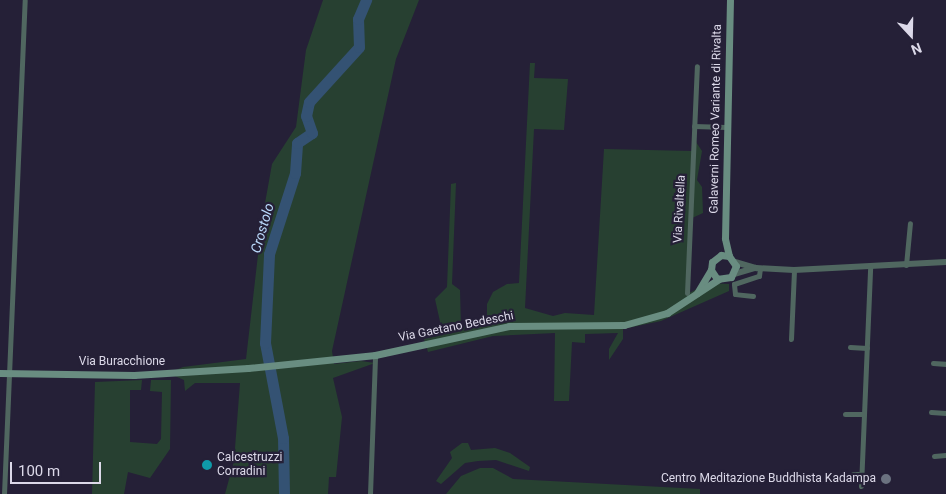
<!DOCTYPE html>
<style>
body{margin:0}
#map{position:relative;width:946px;height:494px;overflow:hidden;background:#252037;font-family:Roboto,sans-serif}
div>[style]{position:absolute}
[style*='--x']{left:calc(var(--x)*1px);top:calc(var(--y)*1px);width:calc(var(--w)*1px);rotate:calc(var(--a)*1deg)}
.green>*{inset:0;background:#274031}
.river>*{height:11px;margin:-5.5px;padding:0 5.5px;transform-origin:5.5px;border-radius:5.5px;background:#345273}
.minor>*{height:5px;margin:-2.5px;padding:0 2.5px;transform-origin:2.5px;border-radius:2.5px;background:#506760}
.tertiary>*{height:6px;margin:-3px;padding:0 3px;transform-origin:3px;border-radius:3px;background:#506760}
.secondary>*{height:7px;margin:-3.5px;padding:0 3.5px;transform-origin:3.5px;border-radius:3.5px;background:#698d81}
.dots>*{width:14px;height:14px;translate:-50% -50%;box-sizing:border-box;border:2px solid #252037;border-radius:50%}
span{translate:-50% -50%;white-space:nowrap;text-align:center;line-height:1.15;-webkit-text-stroke:4.5px #252037;paint-order:stroke}
.street-label{font-size:12px;color:#dcd9e9}
.poi-label{font-size:12px;color:#dcd9e9}
.left{translate:0 -50%;text-align:left}
.right{translate:-100% -50%;text-align:right}
.water-label{font-size:14px;color:#bad9fb;font-style:italic}
.north{position:absolute;left:886px;top:10px;width:50px;height:50px;-webkit-text-stroke:4px #252037;paint-order:stroke;rotate:159deg;font-size:14px;font-weight:700;line-height:20px;text-align:center;color:#dcd9e9}
.north::after{content:'';display:block;margin:auto;width:18px;height:22px;background:#dcd9e9;clip-path:polygon(50% 0,100% 100%,50% 72%,0 100%)}
.scale{position:absolute;left:10px;top:462px;width:91px;height:22px;box-sizing:border-box;border:2px solid #dcd9e9;border-top:0;padding-left:6px;font-size:15px;line-height:18px;white-space:nowrap;color:#dcd9e9;-webkit-text-stroke:4px #252037;paint-order:stroke}
</style>
<div id="map">
<div class="green">
<div style="clip-path:polygon(323px 0,419px 0,396px 59px,332px 351px,334px 364px,361px 361px,375px 363px,333px 378px,342px 417px,336px 477px,329px 477px,328px 494px,225px 494px,234px 461px,240px 383px,195px 383px,185px 391px,184px 380px,168px 373px,183px 367px,246px 359px,262px 220px,272px 164px,296px 127px,306px 50px)"></div>
<div style="clip-path:polygon(530px 63px,535px 63px,534px 78px,568px 79px,564px 130px,534px 129px,525px 308px,553px 316px,565px 313px,594px 315px,604px 149px,692px 151px,694px 139px,702px 151px,697px 180px,702px 187px,703px 213px,690px 219px,687px 294px,709px 283px,729px 284px,729px 291px,661px 321px,623px 329px,623px 339px,609px 360px,609px 349px,618px 333px,585px 334px,585px 343px,572px 342px,569px 401px,554px 401px,555px 333px,493px 336px,428px 352px,424px 339px,443px 335px,435px 299px,447px 287px,451px 184px,456px 183px,452px 284px,460px 290px,461px 327px,487px 316px,487px 304px,493px 292px,507px 284px,519px 283px)"></div>
<div style="clip-path:polygon(142px 380px,141px 390px,130px 390px,130px 442px,157px 444px,161px 439px,162px 392px,150px 391px,151px 380px,171px 380px,170px 449px,150px 478px,128px 472px,124px 494px,92px 494px,95px 382px)"></div>
<div style="clip-path:polygon(462px 443px,468px 443px,471px 450px,495px 448px,510px 453px,530px 467px,529px 471px,496px 460px,478px 461px,465px 463px,441px 484px,436px 481px,452px 458px,450px 452px)"></div>
<div style="clip-path:polygon(480px 468px,493px 468px,513px 479px,700px 489px,700px 494px,446px 494px,461px 476px)"></div>
</div>
<div class="river">
<div style="--x:284;--y:494;--w:56;--a:-91"></div>
<div style="--x:283;--y:438;--w:97;--a:-100.7"></div>
<div style="--x:265;--y:343;--w:89;--a:-87.4"></div>
<div style="--x:269;--y:254;--w:85;--a:-72.2"></div>
<div style="--x:295;--y:173;--w:30;--a:-86"></div>
<div style="--x:297;--y:143;--w:18;--a:-34"></div>
<div style="--x:312;--y:133;--w:18;--a:-109"></div>
<div style="--x:306;--y:116;--w:14;--a:-78"></div>
<div style="--x:309;--y:102;--w:74;--a:-47.7"></div>
<div style="--x:359;--y:47;--w:28;--a:-92"></div>
<div style="--x:358;--y:19;--w:21;--a:-67"></div>
</div>
<div class="minor">
<div style="--x:694;--y:126;--w:32;--a:2"></div>
<div style="--x:906;--y:265;--w:42;--a:-84.6"></div>
<div style="--x:687;--y:293;--w:227;--a:-87.5"></div>
<div style="--x:753;--y:296;--w:18;--a:-174"></div>
<div style="--x:735;--y:294;--w:10;--a:-96"></div>
<div style="--x:734;--y:284;--w:26;--a:-18"></div>
<div style="--x:759;--y:276;--w:8;--a:-83"></div>
<div style="--x:791;--y:339;--w:69;--a:-87.5"></div>
<div style="--x:850;--y:347;--w:17;--a:3"></div>
<div style="--x:933;--y:363;--w:13;--a:4"></div>
<div style="--x:931;--y:412;--w:15;--a:4"></div>
<div style="--x:845;--y:414;--w:19;--a:0"></div>
<div style="--x:934;--y:456;--w:12;--a:-5"></div>
<div style="--x:853;--y:474;--w:8;--a:0"></div>
<div style="--x:861;--y:486;--w:219;--a:-87.6"></div>
<div style="--x:4;--y:494;--w:494;--a:-87.6"></div>
<div style="--x:370;--y:494;--w:139;--a:-87.9"></div>
</div>
<div class="tertiary">
<div style="--x:735;--y:262;--w:22;--a:16"></div>
<div style="--x:756;--y:268;--w:38;--a:3"></div>
<div style="--x:794;--y:270;--w:152;--a:-3"></div>
<div style="--x:734;--y:274;--w:22;--a:-16"></div>
</div>
<div class="secondary">
<div style="--x:729;--y:256;--w:8;--a:-173"></div>
<div style="--x:721;--y:255;--w:11;--a:142"></div>
<div style="--x:712;--y:262;--w:8;--a:97"></div>
<div style="--x:711;--y:270;--w:11;--a:56"></div>
<div style="--x:717;--y:279;--w:14;--a:-8"></div>
<div style="--x:731;--y:277;--w:12;--a:-66"></div>
<div style="--x:736;--y:266;--w:12;--a:-125"></div>
<div style="--x:729;--y:256;--w:18;--a:-103"></div>
<div style="--x:725;--y:238;--w:238;--a:-88.8"></div>
<div style="--x:697;--y:293;--w:27;--a:-59"></div>
<div style="--x:0;--y:373;--w:134;--a:0.9"></div>
<div style="--x:134;--y:375;--w:114;--a:-3.5"></div>
<div style="--x:248;--y:368;--w:128;--a:-5.8"></div>
<div style="--x:375;--y:355;--w:137;--a:-12.2"></div>
<div style="--x:509;--y:326;--w:115;--a:-0.5"></div>
<div style="--x:624;--y:325;--w:45;--a:-15.6"></div>
<div style="--x:667;--y:313;--w:62;--a:-33.2"></div>
</div>
<div class="dots">
<div style="left:207px;top:465px;background:#0f9aa8"></div>
<div style="left:886px;top:479px;background:#6b7280"></div>
</div>
<div class="street-label">
<span style="left:716px;top:119px;rotate:-89deg">Galaverni Romeo Variante di Rivalta</span>
<span style="left:680px;top:209px;rotate:-87deg">Via Rivaltella</span>
<span style="left:456px;top:327px;rotate:-11deg">Via Gaetano Bedeschi</span>
<span style="left:122px;top:362px">Via Buracchione</span>
</div>
<div class="poi-label">
<span class="left" style="left:217px;top:465px">Calcestruzzi<br>Corradini</span>
<span class="right" style="left:876px;top:479px">Centro Meditazione Buddhista Kadampa</span>
</div>
<div class="water-label">
<span style="left:262px;top:228px;rotate:-74deg">Crostolo</span>
</div>
<div class="north">N</div>
<div class="scale">100 m</div>
</div>
